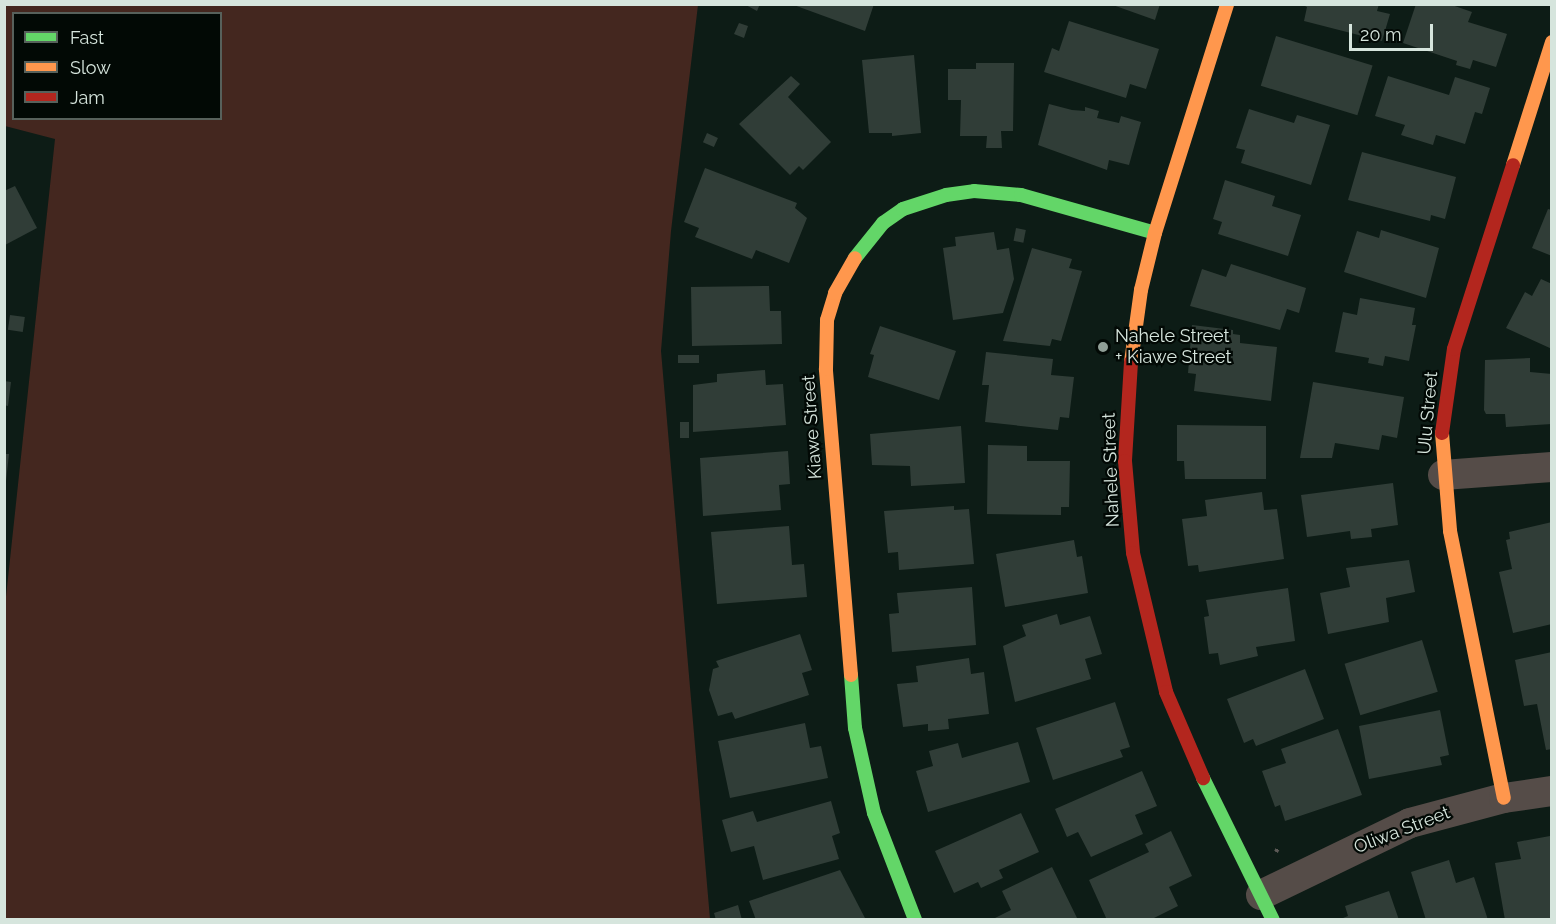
<!DOCTYPE html>
<style>
body{margin:0}
#map{position:relative;width:1556px;height:924px;overflow:hidden;background:#0d1c16;font-family:Raleway,sans-serif}
div>[style]{position:absolute}
[style*='--x']{left:calc(var(--x)*1px);top:calc(var(--y)*1px);width:calc(var(--w)*1px);rotate:calc(var(--a)*1deg)}
.green>*{inset:0;background:#44271f}
.building>*{inset:0;background:#303d37;transform-origin:0 0}
.path>*{height:4px;margin-top:-2px;transform-origin:0;background:repeating-linear-gradient(90deg,#5c5956 0 3px,transparent 0 7.5px)}
.street>*{height:30px;margin:-15px;padding:0 15px;transform-origin:15px;border-radius:15px;background:#554c48}
.fast>*{height:14px;margin:-7px;padding:0 7px;transform-origin:7px;border-radius:7px;background:#63d668}
.slow>*{height:14px;margin:-7px;padding:0 7px;transform-origin:7px;border-radius:7px;background:#ff974d}
.jam>*{height:14px;margin:-7px;padding:0 7px;transform-origin:7px;border-radius:7px;background:#b3261e}
.dots>*{width:16px;height:16px;translate:-50% -50%;box-sizing:border-box;border:3px solid #020905;border-radius:50%}
span{translate:-50% -50%;white-space:nowrap;text-align:center;line-height:1.15;-webkit-text-stroke:4.5px #020905;paint-order:stroke}
.poi-label{font-size:18px;color:#d6e5dd}
.left{translate:0 -50%;text-align:left}
.street-label{font-size:18px;color:#d6e5dd}
.frame{position:absolute;inset:0;border:6px solid #d6e5dd;pointer-events:none}
.legend{position:absolute;left:12px;top:12px;width:210px;height:108px;box-sizing:border-box;background:#020905;border:2px solid #57615b;margin:0;padding:8px 10px;list-style:none;font-size:18px;color:#d6e5dd}
.legend li{display:flex;align-items:center;gap:12px;height:30px}
.legend b{width:30px;border:2px solid #57615b}
.scale{position:absolute;left:1349px;top:24px;width:84px;height:27px;box-sizing:border-box;border:3px solid #d6e5dd;border-top:0;padding-left:8px;font-size:18px;line-height:21px;white-space:nowrap;color:#d6e5dd;-webkit-text-stroke:4px #020905;paint-order:stroke}
</style>
<div id="map">
<div class="green">
<div style="clip-path:polygon(evenodd,5px 4px,698px 5px,671px 231px,661px 351px,710px 919px,5px 919px,5px 606px,55px 139px,5px 126px,5px 4px,14px 14px,220px 14px,220px 118px,14px 118px,14px 14px)"></div>
</div>
<div class="building">
<div style="clip-path:polygon(744px 4px,760px 4px,757px 11px)"></div>
<div style="clip-path:polygon(791px 4px,874px 4px,865px 31px)"></div>
<div style="clip-path:polygon(1110px 4px,1160px 4px,1155px 20px)"></div>
<div style="clip-path:polygon(1301px 4px,1379px 4px,1377px 11px,1390px 14px,1382px 41px,1304px 21px,1307px 7px)"></div>
<div style="clip-path:polygon(1416px 4px,1449px 4px,1472px 12px,1468px 22px,1507px 34px,1496px 67px,1473px 60px,1470px 69px,1456px 65px,1457px 61px,1403px 43px)"></div>
<div style="clip-path:polygon(1069px 21px,1159px 49px,1146px 89px,1130px 84px,1126px 98px,1044px 72px,1052px 48px,1059px 51px)"></div>
<div style="clip-path:polygon(739px 23px,748px 26px,744px 38px,734px 34px)"></div>
<div style="left:1276px;top:36px;width:101px;height:52px;rotate:17deg"></div>
<div style="clip-path:polygon(914px 55px,921px 133px,892px 136px,892px 133px,869px 133px,862px 60px)"></div>
<div style="clip-path:polygon(976px 63px,1014px 63px,1013px 131px,1001px 131px,1002px 148px,986px 148px,987px 136px,960px 136px,961px 100px,948px 100px,948px 69px,976px 69px)"></div>
<div style="clip-path:polygon(791px 76px,800px 84px,788px 97px,831px 142px,803px 170px,799px 166px,790px 175px,739px 124px)"></div>
<div style="clip-path:polygon(1388px 76px,1449px 95px,1455px 77px,1490px 88px,1482px 114px,1475px 112px,1465px 144px,1436px 135px,1433px 145px,1401px 135px,1405px 125px,1375px 116px)"></div>
<div style="clip-path:polygon(1049px 104px,1072px 110px,1085px 111px,1085px 107px,1099px 111px,1097px 118px,1119px 123px,1121px 116px,1141px 122px,1129px 165px,1109px 160px,1107px 170px,1038px 145px)"></div>
<div style="clip-path:polygon(1249px 109px,1294px 123px,1297px 115px,1330px 125px,1311px 185px,1241px 163px,1245px 150px,1236px 148px)"></div>
<div style="left:707px;top:133px;width:12px;height:10px;rotate:24deg"></div>
<div style="clip-path:polygon(1362px 152px,1456px 177px,1445px 219px,1431px 215px,1430px 221px,1348px 200px)"></div>
<div style="clip-path:polygon(705px 168px,797px 203px,795px 208px,807px 218px,789px 263px,756px 250px,752px 259px,695px 237px,699px 228px,684px 222px)"></div>
<div style="clip-path:polygon(1225px 180px,1275px 196px,1272px 206px,1301px 215px,1288px 256px,1218px 234px,1222px 222px,1213px 219px)"></div>
<div style="clip-path:polygon(15px 186px,37px 228px,5px 245px,4px 191px)"></div>
<div style="clip-path:polygon(1548px 209px,1552px 210px,1552px 256px,1532px 248px)"></div>
<div style="left:1016px;top:228px;width:10px;height:13px;rotate:11deg"></div>
<div style="clip-path:polygon(1381px 230px,1439px 248px,1426px 298px,1344px 272px,1357px 231px,1379px 238px)"></div>
<div style="clip-path:polygon(994px 232px,997px 250px,1009px 248px,1014px 279px,1003px 313px,953px 320px,943px 248px,956px 246px,955px 237px)"></div>
<div style="clip-path:polygon(1032px 248px,1072px 259px,1069px 268px,1082px 271px,1061px 341px,1052px 339px,1050px 346px,1003px 341px)"></div>
<div style="clip-path:polygon(1231px 264px,1306px 288px,1299px 313px,1287px 309px,1280px 330px,1190px 306px,1202px 269px,1226px 277px)"></div>
<div style="clip-path:polygon(1541px 279px,1552px 284px,1552px 349px,1506px 328px,1525px 292px,1532px 296px)"></div>
<div style="clip-path:polygon(769px 286px,770px 311px,781px 311px,782px 344px,692px 346px,691px 287px)"></div>
<div style="clip-path:polygon(1360px 298px,1415px 308px,1412px 325px,1416px 325px,1409px 361px,1385px 356px,1383px 366px,1368px 363px,1369px 358px,1335px 352px,1343px 312px,1357px 315px)"></div>
<div style="left:10px;top:315px;width:15px;height:15px;rotate:8deg"></div>
<div style="clip-path:polygon(1192px 325px,1233px 330px,1233px 334px,1240px 335px,1240px 343px,1277px 347px,1271px 401px,1194px 391px,1196px 374px,1188px 373px)"></div>
<div style="clip-path:polygon(880px 326px,956px 351px,939px 400px,868px 377px,874px 355px,870px 354px)"></div>
<div style="clip-path:polygon(986px 352px,1053px 359px,1051px 375px,1074px 377px,1069px 418px,1060px 417px,1058px 430px,985px 422px,989px 385px,982px 385px)"></div>
<div style="left:678px;top:355px;width:21px;height:8px"></div>
<div style="clip-path:polygon(1530px 358px,1530px 372px,1552px 374px,1552px 424px,1506px 427px,1505px 414px,1486px 414px,1484px 410px,1485px 360px)"></div>
<div style="clip-path:polygon(765px 370px,766px 385px,783px 384px,786px 425px,693px 432px,693px 385px,717px 382px,717px 374px)"></div>
<div style="clip-path:polygon(4px 381px,11px 382px,8px 406px,4px 405px)"></div>
<div style="clip-path:polygon(1313px 382px,1404px 397px,1397px 438px,1382px 435px,1379px 450px,1335px 443px,1332px 458px,1300px 458px)"></div>
<div style="left:680px;top:422px;width:9px;height:16px"></div>
<div style="clip-path:polygon(1177px 425px,1266px 426px,1266px 479px,1185px 479px,1184px 461px,1177px 461px)"></div>
<div style="clip-path:polygon(961px 426px,965px 483px,911px 486px,910px 466px,872px 465px,870px 434px)"></div>
<div style="clip-path:polygon(988px 445px,1027px 446px,1027px 461px,1070px 461px,1069px 507px,1061px 507px,1061px 515px,987px 514px)"></div>
<div style="clip-path:polygon(788px 451px,790px 484px,779px 485px,781px 510px,703px 516px,700px 458px)"></div>
<div style="clip-path:polygon(4px 454px,9px 454px,6px 481px,4px 481px)"></div>
<div style="clip-path:polygon(1393px 483px,1398px 525px,1371px 529px,1372px 537px,1351px 539px,1350px 531px,1307px 537px,1301px 495px)"></div>
<div style="clip-path:polygon(1262px 492px,1264px 510px,1277px 509px,1284px 559px,1199px 572px,1198px 565px,1188px 566px,1182px 519px,1207px 516px,1205px 500px)"></div>
<div style="clip-path:polygon(954px 506px,954px 510px,969px 509px,974px 564px,899px 570px,898px 552px,888px 553px,884px 511px)"></div>
<div style="clip-path:polygon(1552px 522px,1552px 624px,1513px 633px,1499px 572px,1512px 569px,1506px 540px,1510px 539px,1509px 532px)"></div>
<div style="clip-path:polygon(789px 526px,792px 565px,804px 564px,807px 597px,717px 604px,711px 532px)"></div>
<div style="clip-path:polygon(1074px 540px,1077px 557px,1082px 556px,1088px 593px,1005px 607px,996px 554px)"></div>
<div style="clip-path:polygon(1409px 560px,1415px 592px,1386px 598px,1389px 622px,1328px 634px,1320px 593px,1350px 587px,1346px 568px)"></div>
<div style="clip-path:polygon(972px 587px,976px 645px,892px 652px,889px 614px,899px 613px,897px 593px)"></div>
<div style="clip-path:polygon(1288px 588px,1295px 641px,1256px 647px,1258px 656px,1220px 665px,1218px 653px,1209px 654px,1204px 617px,1209px 616px,1206px 600px)"></div>
<div style="clip-path:polygon(1057px 614px,1060px 625px,1090px 616px,1102px 654px,1085px 659px,1091px 679px,1015px 702px,1003px 646px,1026px 636px,1022px 625px)"></div>
<div style="clip-path:polygon(800px 634px,812px 670px,802px 673px,809px 695px,735px 719px,732px 712px,718px 716px,709px 690px,713px 669px,719px 667px,716px 661px)"></div>
<div style="left:1422px;top:640px;width:54px;height:81px;rotate:73deg"></div>
<div style="clip-path:polygon(1552px 652px,1552px 749px,1546px 750px,1537px 704px,1524px 706px,1515px 660px)"></div>
<div style="clip-path:polygon(969px 658px,971px 674px,984px 672px,989px 714px,948px 719px,949px 729px,928px 731px,928px 724px,903px 727px,897px 684px,918px 682px,916px 666px)"></div>
<div style="clip-path:polygon(1305px 669px,1324px 719px,1256px 746px,1253px 739px,1244px 743px,1227px 699px)"></div>
<div style="clip-path:polygon(1115px 702px,1130px 747px,1120px 750px,1123px 757px,1053px 780px,1036px 728px)"></div>
<div style="clip-path:polygon(1440px 710px,1449px 755px,1440px 757px,1442px 765px,1369px 779px,1359px 726px)"></div>
<div style="clip-path:polygon(805px 723px,810px 748px,821px 746px,828px 778px,730px 798px,718px 741px)"></div>
<div style="clip-path:polygon(1338px 729px,1362px 795px,1285px 821px,1280px 805px,1275px 807px,1262px 771px,1286px 763px,1281px 749px)"></div>
<div style="clip-path:polygon(1018px 742px,1030px 782px,928px 812px,916px 771px,933px 766px,929px 751px,958px 743px,962px 758px)"></div>
<div style="clip-path:polygon(1142px 771px,1157px 806px,1135px 815px,1143px 834px,1091px 857px,1078px 832px,1067px 837px,1055px 809px)"></div>
<div style="clip-path:polygon(831px 801px,840px 833px,832px 836px,839px 859px,763px 880px,754px 846px,731px 852px,722px 820px,753px 811px,757px 822px)"></div>
<div style="clip-path:polygon(1021px 813px,1039px 852px,999px 870px,1003px 878px,981px 888px,978px 882px,954px 893px,935px 851px)"></div>
<div style="clip-path:polygon(1171px 831px,1192px 876px,1169px 887px,1178px 906px,1150px 920px,1107px 920px,1089px 880px,1149px 852px,1145px 844px)"></div>
<div style="clip-path:polygon(1550px 836px,1552px 920px,1505px 920px,1495px 863px,1521px 859px,1517px 842px)"></div>
<div style="clip-path:polygon(1449px 860px,1456px 883px,1474px 877px,1488px 920px,1426px 920px,1411px 872px)"></div>
<div style="clip-path:polygon(1052px 867px,1078px 920px,991px 920px,1011px 910px,1002px 891px)"></div>
<div style="clip-path:polygon(840px 870px,866px 920px,756px 920px,749px 901px)"></div>
<div style="clip-path:polygon(1389px 891px,1399px 920px,1338px 920px,1348px 916px,1345px 906px)"></div>
<div style="clip-path:polygon(738px 905px,742px 920px,716px 920px,714px 913px)"></div>
</div>
<div class="path">
<div style="--x:1276;--y:852;--w:7;--a:-63"></div>
</div>
<div class="street">
<div style="--x:1443;--y:475;--w:109;--a:-4.2"></div>
<div style="--x:1261;--y:895;--w:165;--a:-25.8"></div>
<div style="--x:1410;--y:823;--w:97;--a:-14.9"></div>
<div style="--x:1504;--y:798;--w:49;--a:-8.3"></div>
</div>
<div class="fast">
<div style="--x:855;--y:258;--w:45;--a:-51.3"></div>
<div style="--x:883;--y:223;--w:24;--a:-35"></div>
<div style="--x:903;--y:209;--w:45;--a:-18"></div>
<div style="--x:946;--y:195;--w:28;--a:-8"></div>
<div style="--x:974;--y:191;--w:47;--a:4.9"></div>
<div style="--x:1021;--y:195;--w:139;--a:15.8"></div>
<div style="--x:851;--y:675;--w:53;--a:85.7"></div>
<div style="--x:855;--y:728;--w:87;--a:77.4"></div>
<div style="--x:874;--y:813;--w:115;--a:69"></div>
<div style="--x:1203;--y:778;--w:158;--a:63.8"></div>
</div>
<div class="slow">
<div style="--x:1513;--y:165;--w:129;--a:-72.4"></div>
<div style="--x:1131;--y:362;--w:73;--a:-82.1"></div>
<div style="--x:1141;--y:290;--w:59;--a:-76.2"></div>
<div style="--x:1155;--y:233;--w:240;--a:-72.5"></div>
<div style="--x:1442;--y:433;--w:98;--a:85.3"></div>
<div style="--x:1450;--y:531;--w:272;--a:78.6"></div>
<div style="--x:851;--y:675;--w:307;--a:-94.7"></div>
<div style="--x:826;--y:369;--w:49;--a:-88.8"></div>
<div style="--x:827;--y:320;--w:28;--a:-73"></div>
<div style="--x:835;--y:293;--w:40;--a:-60.3"></div>
</div>
<div class="jam">
<div style="--x:1131;--y:362;--w:99;--a:93.5"></div>
<div style="--x:1125;--y:461;--w:92;--a:85"></div>
<div style="--x:1133;--y:553;--w:143;--a:76.6"></div>
<div style="--x:1166;--y:692;--w:94;--a:66.7"></div>
<div style="--x:1442;--y:433;--w:85;--a:-81.9"></div>
<div style="--x:1454;--y:349;--w:193;--a:-72.2"></div>
</div>
<div class="dots">
<div style="left:1103px;top:347px;background:#909f97"></div>
</div>
<div class="poi-label">
<span class="left" style="left:1115px;top:347px">Nahele Street<br>+ Kiawe Street</span>
</div>
<div class="street-label">
<span style="left:1428px;top:413px;rotate:-85deg">Ulu Street</span>
<span style="left:812px;top:427px;rotate:-94deg">Kiawe Street</span>
<span style="left:1111px;top:470px;rotate:-92deg">Nahele Street</span>
<span style="left:1402px;top:830px;rotate:-21deg">Oliwa Street</span>
</div>
<div class="frame"></div>
<ul class="legend">
<li><b style="height:8px;background:#63d668"></b>Fast</li>
<li><b style="height:8px;background:#ff974d"></b>Slow</li>
<li><b style="height:8px;background:#b3261e"></b>Jam</li>
</ul>
<div class="scale">20 m</div>
</div>
